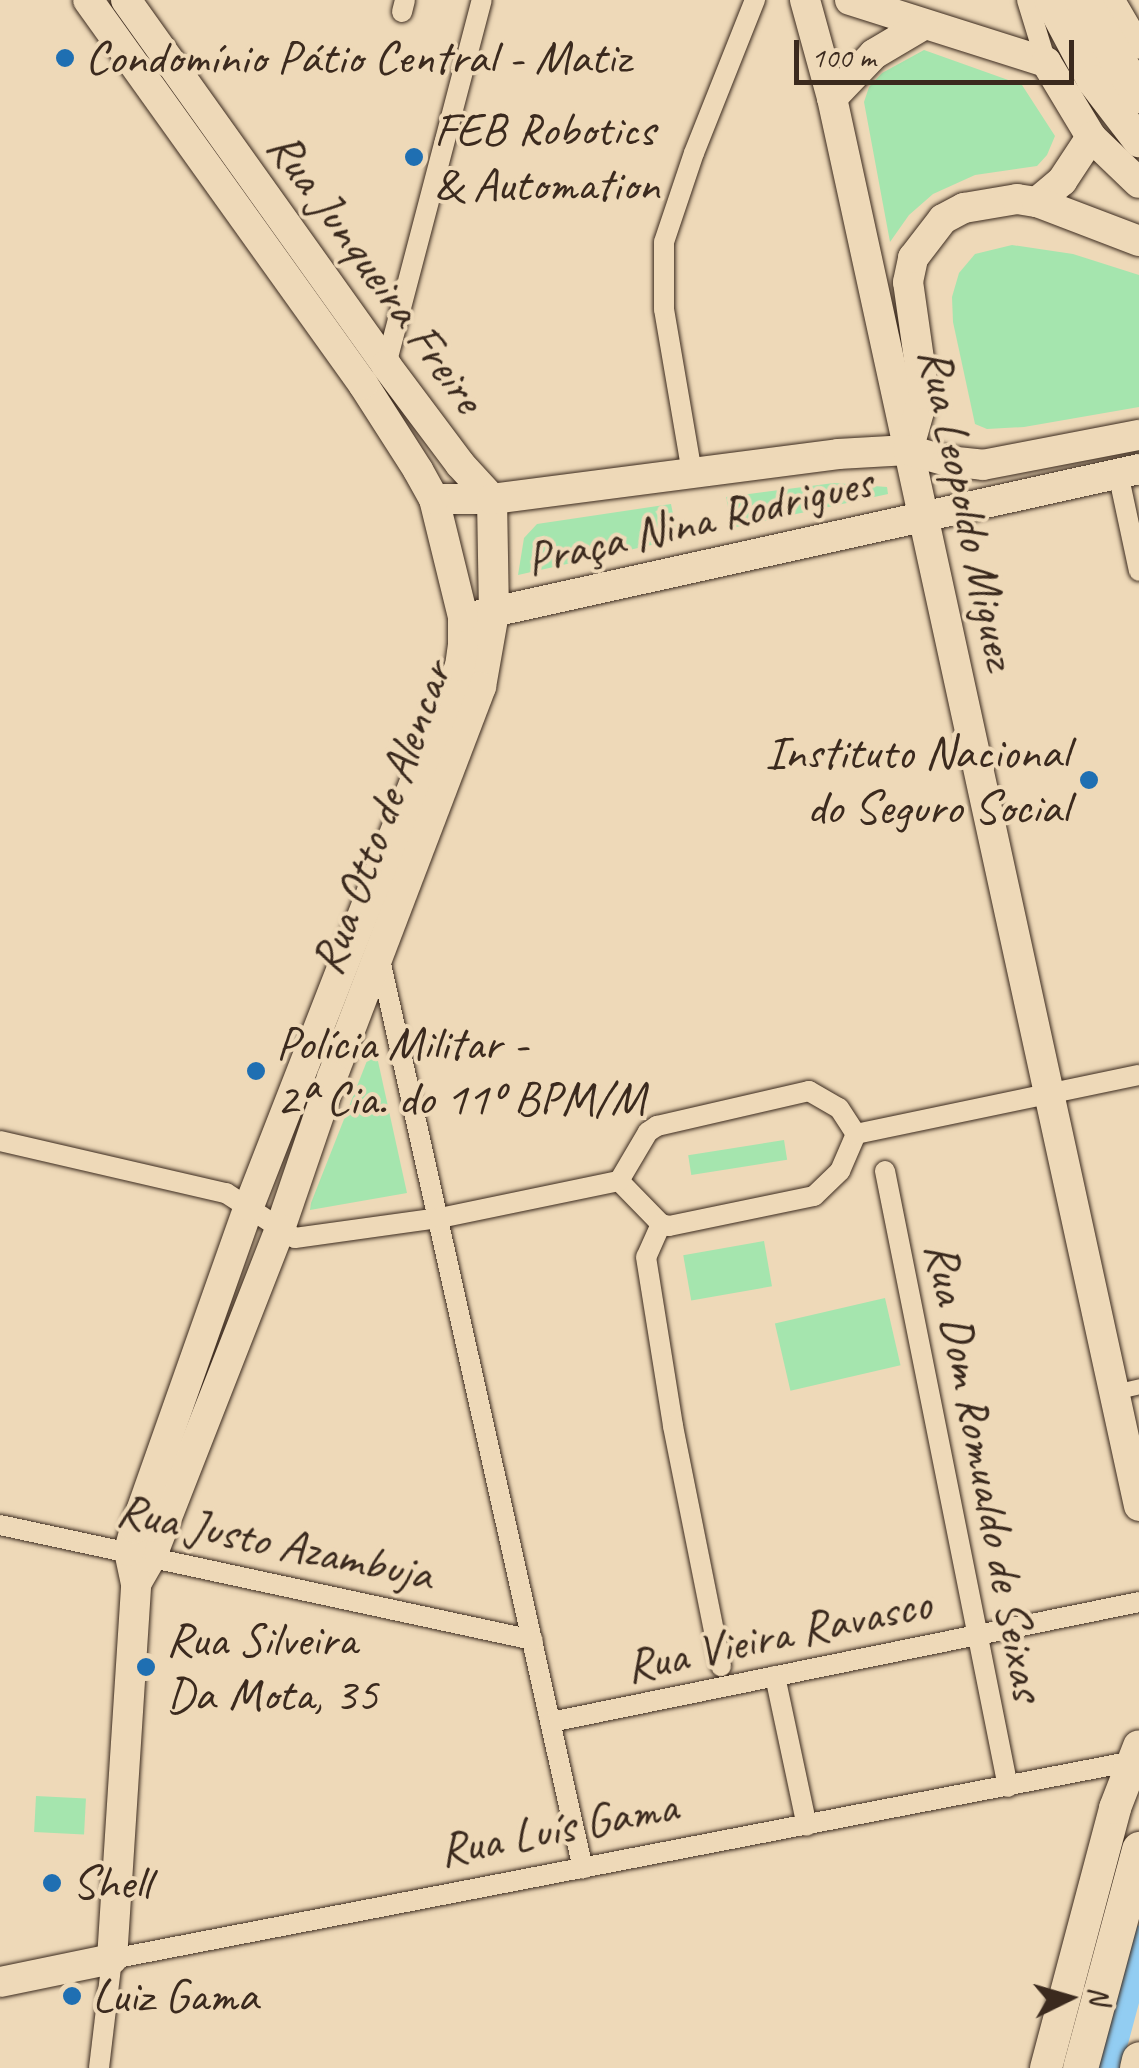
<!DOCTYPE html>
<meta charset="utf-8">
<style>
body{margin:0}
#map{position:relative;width:1139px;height:2068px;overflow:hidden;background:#eed9b8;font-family:Caveat,sans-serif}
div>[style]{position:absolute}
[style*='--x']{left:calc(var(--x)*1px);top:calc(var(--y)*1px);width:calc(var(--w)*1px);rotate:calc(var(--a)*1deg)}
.green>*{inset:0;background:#a5e5ae;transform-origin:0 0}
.river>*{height:32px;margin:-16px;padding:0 16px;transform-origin:16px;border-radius:16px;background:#92cdf2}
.roads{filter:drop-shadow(0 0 2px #3b2a1e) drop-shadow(0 0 2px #3b2a1e)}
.pedestrian>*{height:15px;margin:-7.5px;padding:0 7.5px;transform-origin:7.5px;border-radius:7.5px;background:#eed9b8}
.minor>*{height:20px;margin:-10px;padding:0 10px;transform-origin:10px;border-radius:10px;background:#eed9b8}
.tertiary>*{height:25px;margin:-12.5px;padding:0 12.5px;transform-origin:12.5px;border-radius:12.5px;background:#eed9b8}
.secondary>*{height:30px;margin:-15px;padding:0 15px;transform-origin:15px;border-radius:15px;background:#eed9b8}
.primary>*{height:32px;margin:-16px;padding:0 16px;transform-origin:16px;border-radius:16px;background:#eed9b8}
.trunk>*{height:35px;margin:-17.5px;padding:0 17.5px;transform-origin:17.5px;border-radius:17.5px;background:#eed9b8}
.dots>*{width:28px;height:28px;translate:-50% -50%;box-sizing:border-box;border:5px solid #eed9b8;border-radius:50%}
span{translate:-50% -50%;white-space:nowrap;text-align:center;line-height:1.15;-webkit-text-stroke:8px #eed9b8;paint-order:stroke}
.poi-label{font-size:48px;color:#3b2a1e}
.left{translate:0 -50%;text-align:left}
.right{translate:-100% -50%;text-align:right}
.street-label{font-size:48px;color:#3b2a1e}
.north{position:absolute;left:1019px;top:1948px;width:100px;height:100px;-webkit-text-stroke:8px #eed9b8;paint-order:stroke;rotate:85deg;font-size:28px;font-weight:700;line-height:40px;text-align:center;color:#3b2a1e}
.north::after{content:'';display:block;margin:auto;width:35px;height:45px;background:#3b2a1e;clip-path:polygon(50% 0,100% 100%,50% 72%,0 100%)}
.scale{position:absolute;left:794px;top:40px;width:280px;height:45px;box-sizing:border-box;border:5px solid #3b2a1e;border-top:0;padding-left:12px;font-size:30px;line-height:35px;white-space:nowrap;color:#3b2a1e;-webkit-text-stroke:8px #eed9b8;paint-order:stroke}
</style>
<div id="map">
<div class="green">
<div style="clip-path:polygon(924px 50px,1022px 85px,1055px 136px,1047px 155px,1037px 166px,975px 175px,933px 194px,909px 215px,890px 242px,864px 102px,869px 87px,882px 73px)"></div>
<div style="clip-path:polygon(1012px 245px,1073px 254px,1139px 275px,1139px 407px,1024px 427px,987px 429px,975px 424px,953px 322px,952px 297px,959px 273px,975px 254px)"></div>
<div style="clip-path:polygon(834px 483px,887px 487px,888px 494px,732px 528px,726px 497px)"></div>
<div style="clip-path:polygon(671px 504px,678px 539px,518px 575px,524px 538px,537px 524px)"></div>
<div style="clip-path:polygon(374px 1043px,407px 1193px,310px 1210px,311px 1203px)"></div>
<div style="left:784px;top:1140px;width:20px;height:97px;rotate:81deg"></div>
<div style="left:764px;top:1241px;width:46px;height:82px;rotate:80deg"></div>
<div style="left:885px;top:1298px;width:69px;height:113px;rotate:77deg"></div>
<div style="left:36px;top:1796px;width:50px;height:36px;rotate:3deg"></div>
</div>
<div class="river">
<div style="--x:1105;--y:2068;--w:131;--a:-75"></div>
</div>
<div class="roads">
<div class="pedestrian">
<div style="--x:1114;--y:1392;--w:26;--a:-13"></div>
</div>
<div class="minor">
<div style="--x:1027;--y:0;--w:65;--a:73"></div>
<div style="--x:402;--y:12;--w:12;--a:-76"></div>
<div style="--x:386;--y:365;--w:377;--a:-75.3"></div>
<div style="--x:692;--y:473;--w:166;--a:-99.7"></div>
<div style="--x:664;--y:309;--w:67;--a:-90"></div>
<div style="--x:664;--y:242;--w:94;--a:-71.4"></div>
<div style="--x:694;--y:153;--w:165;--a:-68.3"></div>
<div style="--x:1118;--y:473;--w:100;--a:77.9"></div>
<div style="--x:379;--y:955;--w:936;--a:77.42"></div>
<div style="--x:809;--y:1091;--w:34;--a:30"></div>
<div style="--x:839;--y:1108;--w:31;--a:57"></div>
<div style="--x:856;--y:1134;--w:40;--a:113.4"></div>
<div style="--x:840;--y:1171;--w:36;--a:136"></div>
<div style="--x:814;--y:1196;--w:148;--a:168.3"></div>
<div style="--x:669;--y:1226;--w:8;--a:-166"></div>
<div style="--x:661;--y:1224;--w:60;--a:-134.3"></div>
<div style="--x:619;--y:1181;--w:57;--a:-59.4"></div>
<div style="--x:648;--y:1132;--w:11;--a:-34"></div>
<div style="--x:657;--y:1126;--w:156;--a:-13"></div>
<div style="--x:856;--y:1134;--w:289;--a:-11.8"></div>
<div style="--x:0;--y:1141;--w:232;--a:13"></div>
<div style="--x:226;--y:1193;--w:82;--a:33.1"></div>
<div style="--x:295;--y:1238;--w:146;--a:-7.9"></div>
<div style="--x:440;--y:1218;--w:183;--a:-11.7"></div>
<div style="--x:885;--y:1171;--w:628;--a:78.71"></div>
<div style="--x:661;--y:1224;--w:36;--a:114"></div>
<div style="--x:646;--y:1257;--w:171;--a:80.9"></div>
<div style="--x:673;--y:1426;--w:245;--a:78.7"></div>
<div style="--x:0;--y:1525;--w:545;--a:12.18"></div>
<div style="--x:775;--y:1676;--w:153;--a:78"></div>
<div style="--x:551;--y:1722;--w:600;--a:-11.53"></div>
<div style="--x:99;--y:2068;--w:110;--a:-83.2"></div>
<div style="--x:112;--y:1959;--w:1040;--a:-10.97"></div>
</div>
<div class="tertiary">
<div style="--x:1112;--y:0;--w:53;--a:59.6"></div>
</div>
<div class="secondary">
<div style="--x:126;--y:0;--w:448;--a:54.5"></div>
<div style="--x:386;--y:365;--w:124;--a:53.2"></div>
<div style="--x:460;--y:464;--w:47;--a:47.6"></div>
<div style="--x:492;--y:499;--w:114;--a:89"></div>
<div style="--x:494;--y:613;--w:75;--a:100"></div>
<div style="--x:481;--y:687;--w:417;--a:110.9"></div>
<div style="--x:332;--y:1077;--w:161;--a:108.9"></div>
<div style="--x:280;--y:1229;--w:351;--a:111.4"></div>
<div style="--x:152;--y:1556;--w:32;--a:120"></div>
<div style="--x:805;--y:0;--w:102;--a:74.6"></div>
<div style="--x:832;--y:98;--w:1441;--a:77.7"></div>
<div style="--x:850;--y:0;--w:206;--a:17.6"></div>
<div style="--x:1046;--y:62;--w:87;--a:59"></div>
<div style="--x:1091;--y:137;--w:66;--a:43.8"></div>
<div style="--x:832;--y:98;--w:61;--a:-46.3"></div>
<div style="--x:874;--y:54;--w:57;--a:-30.6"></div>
<div style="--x:1037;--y:202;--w:33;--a:-40"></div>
<div style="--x:1062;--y:181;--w:53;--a:-56.6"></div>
<div style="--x:909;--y:447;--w:55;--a:-74.2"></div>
<div style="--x:924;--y:394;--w:113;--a:-98.1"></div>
<div style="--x:908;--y:282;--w:25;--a:-78"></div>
<div style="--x:913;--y:258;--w:49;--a:-52.4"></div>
<div style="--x:943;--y:219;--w:24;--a:-28"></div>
<div style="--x:964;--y:208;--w:54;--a:-9.6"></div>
<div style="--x:1017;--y:199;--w:20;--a:9"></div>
<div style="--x:1037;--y:202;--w:109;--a:20.9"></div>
<div style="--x:434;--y:499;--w:58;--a:0"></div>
<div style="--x:492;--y:499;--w:349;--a:-7.4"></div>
<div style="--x:838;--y:454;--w:70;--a:-3.3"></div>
<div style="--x:908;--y:450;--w:41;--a:15.8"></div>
<div style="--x:947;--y:461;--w:36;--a:6"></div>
<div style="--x:983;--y:465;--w:159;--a:-10.9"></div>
<div style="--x:475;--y:616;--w:680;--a:-12.48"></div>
<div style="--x:0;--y:1982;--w:114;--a:-11.6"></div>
<div style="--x:112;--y:1959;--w:376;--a:-86.3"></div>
<div style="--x:136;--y:1584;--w:34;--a:-102"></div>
<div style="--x:129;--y:1551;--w:24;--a:-75"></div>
<div style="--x:135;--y:1528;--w:342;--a:-70.5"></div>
<div style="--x:249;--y:1206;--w:580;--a:-68.66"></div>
<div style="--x:460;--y:666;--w:22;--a:-82"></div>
<div style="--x:463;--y:644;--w:27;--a:-90"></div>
<div style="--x:463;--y:617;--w:122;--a:-103.8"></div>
<div style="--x:434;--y:499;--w:33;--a:-119"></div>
<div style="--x:418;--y:470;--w:102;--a:-122.6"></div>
<div style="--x:363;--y:384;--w:472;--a:-125.6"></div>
</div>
<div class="primary">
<div style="--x:1050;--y:0;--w:92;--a:62"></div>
<div style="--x:1093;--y:81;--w:76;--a:52.5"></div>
<div style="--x:1046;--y:2068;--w:269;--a:-75.1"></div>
<div style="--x:1115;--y:1808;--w:66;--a:-68.8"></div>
</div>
<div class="trunk">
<div style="--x:1082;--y:0;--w:111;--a:59"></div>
<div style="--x:1080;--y:2068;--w:227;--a:-74.9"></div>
<div style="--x:1137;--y:2068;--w:9;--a:-77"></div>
</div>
</div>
<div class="dots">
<div style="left:65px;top:58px;background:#1f6fb2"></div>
<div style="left:414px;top:157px;background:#1f6fb2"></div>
<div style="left:1089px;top:780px;background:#1f6fb2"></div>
<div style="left:256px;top:1071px;background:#1f6fb2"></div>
<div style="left:146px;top:1667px;background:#1f6fb2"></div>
<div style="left:52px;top:1883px;background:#1f6fb2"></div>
<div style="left:72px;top:1996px;background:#1f6fb2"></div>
</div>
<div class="poi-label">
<span class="left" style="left:85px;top:58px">Condomínio Pátio Central - Matiz</span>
<span class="left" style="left:434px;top:157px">FEB Robotics<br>&amp; Automation</span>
<span class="right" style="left:1069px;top:780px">Instituto Nacional<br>do Seguro Social</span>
<span class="left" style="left:276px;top:1071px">Polícia Militar -<br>2ª Cia. do 11º BPM/M</span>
<span class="left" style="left:166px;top:1667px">Rua Silveira<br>Da Mota, 35</span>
<span class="left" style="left:72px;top:1883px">Shell</span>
<span class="left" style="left:92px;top:1996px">Luiz Gama</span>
</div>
<div class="street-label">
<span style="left:376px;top:272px;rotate:54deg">Rua Junqueira Freire</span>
<span style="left:968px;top:508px;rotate:78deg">Rua Leopoldo Miguez</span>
<span style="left:699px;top:521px;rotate:-13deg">Praça Nina Rodrigues</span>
<span style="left:381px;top:818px;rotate:-70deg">Rua Otto de Alencar</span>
<span style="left:985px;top:1471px;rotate:79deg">Rua Dom Romualdo de Seixas</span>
<span style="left:275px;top:1542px;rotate:12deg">Rua Justo Azambuja</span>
<span style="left:778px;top:1635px;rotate:-12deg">Rua Vieira Ravasco</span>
<span style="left:558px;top:1828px;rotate:-11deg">Rua Luís Gama</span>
</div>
<div class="north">N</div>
<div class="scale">100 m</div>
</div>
